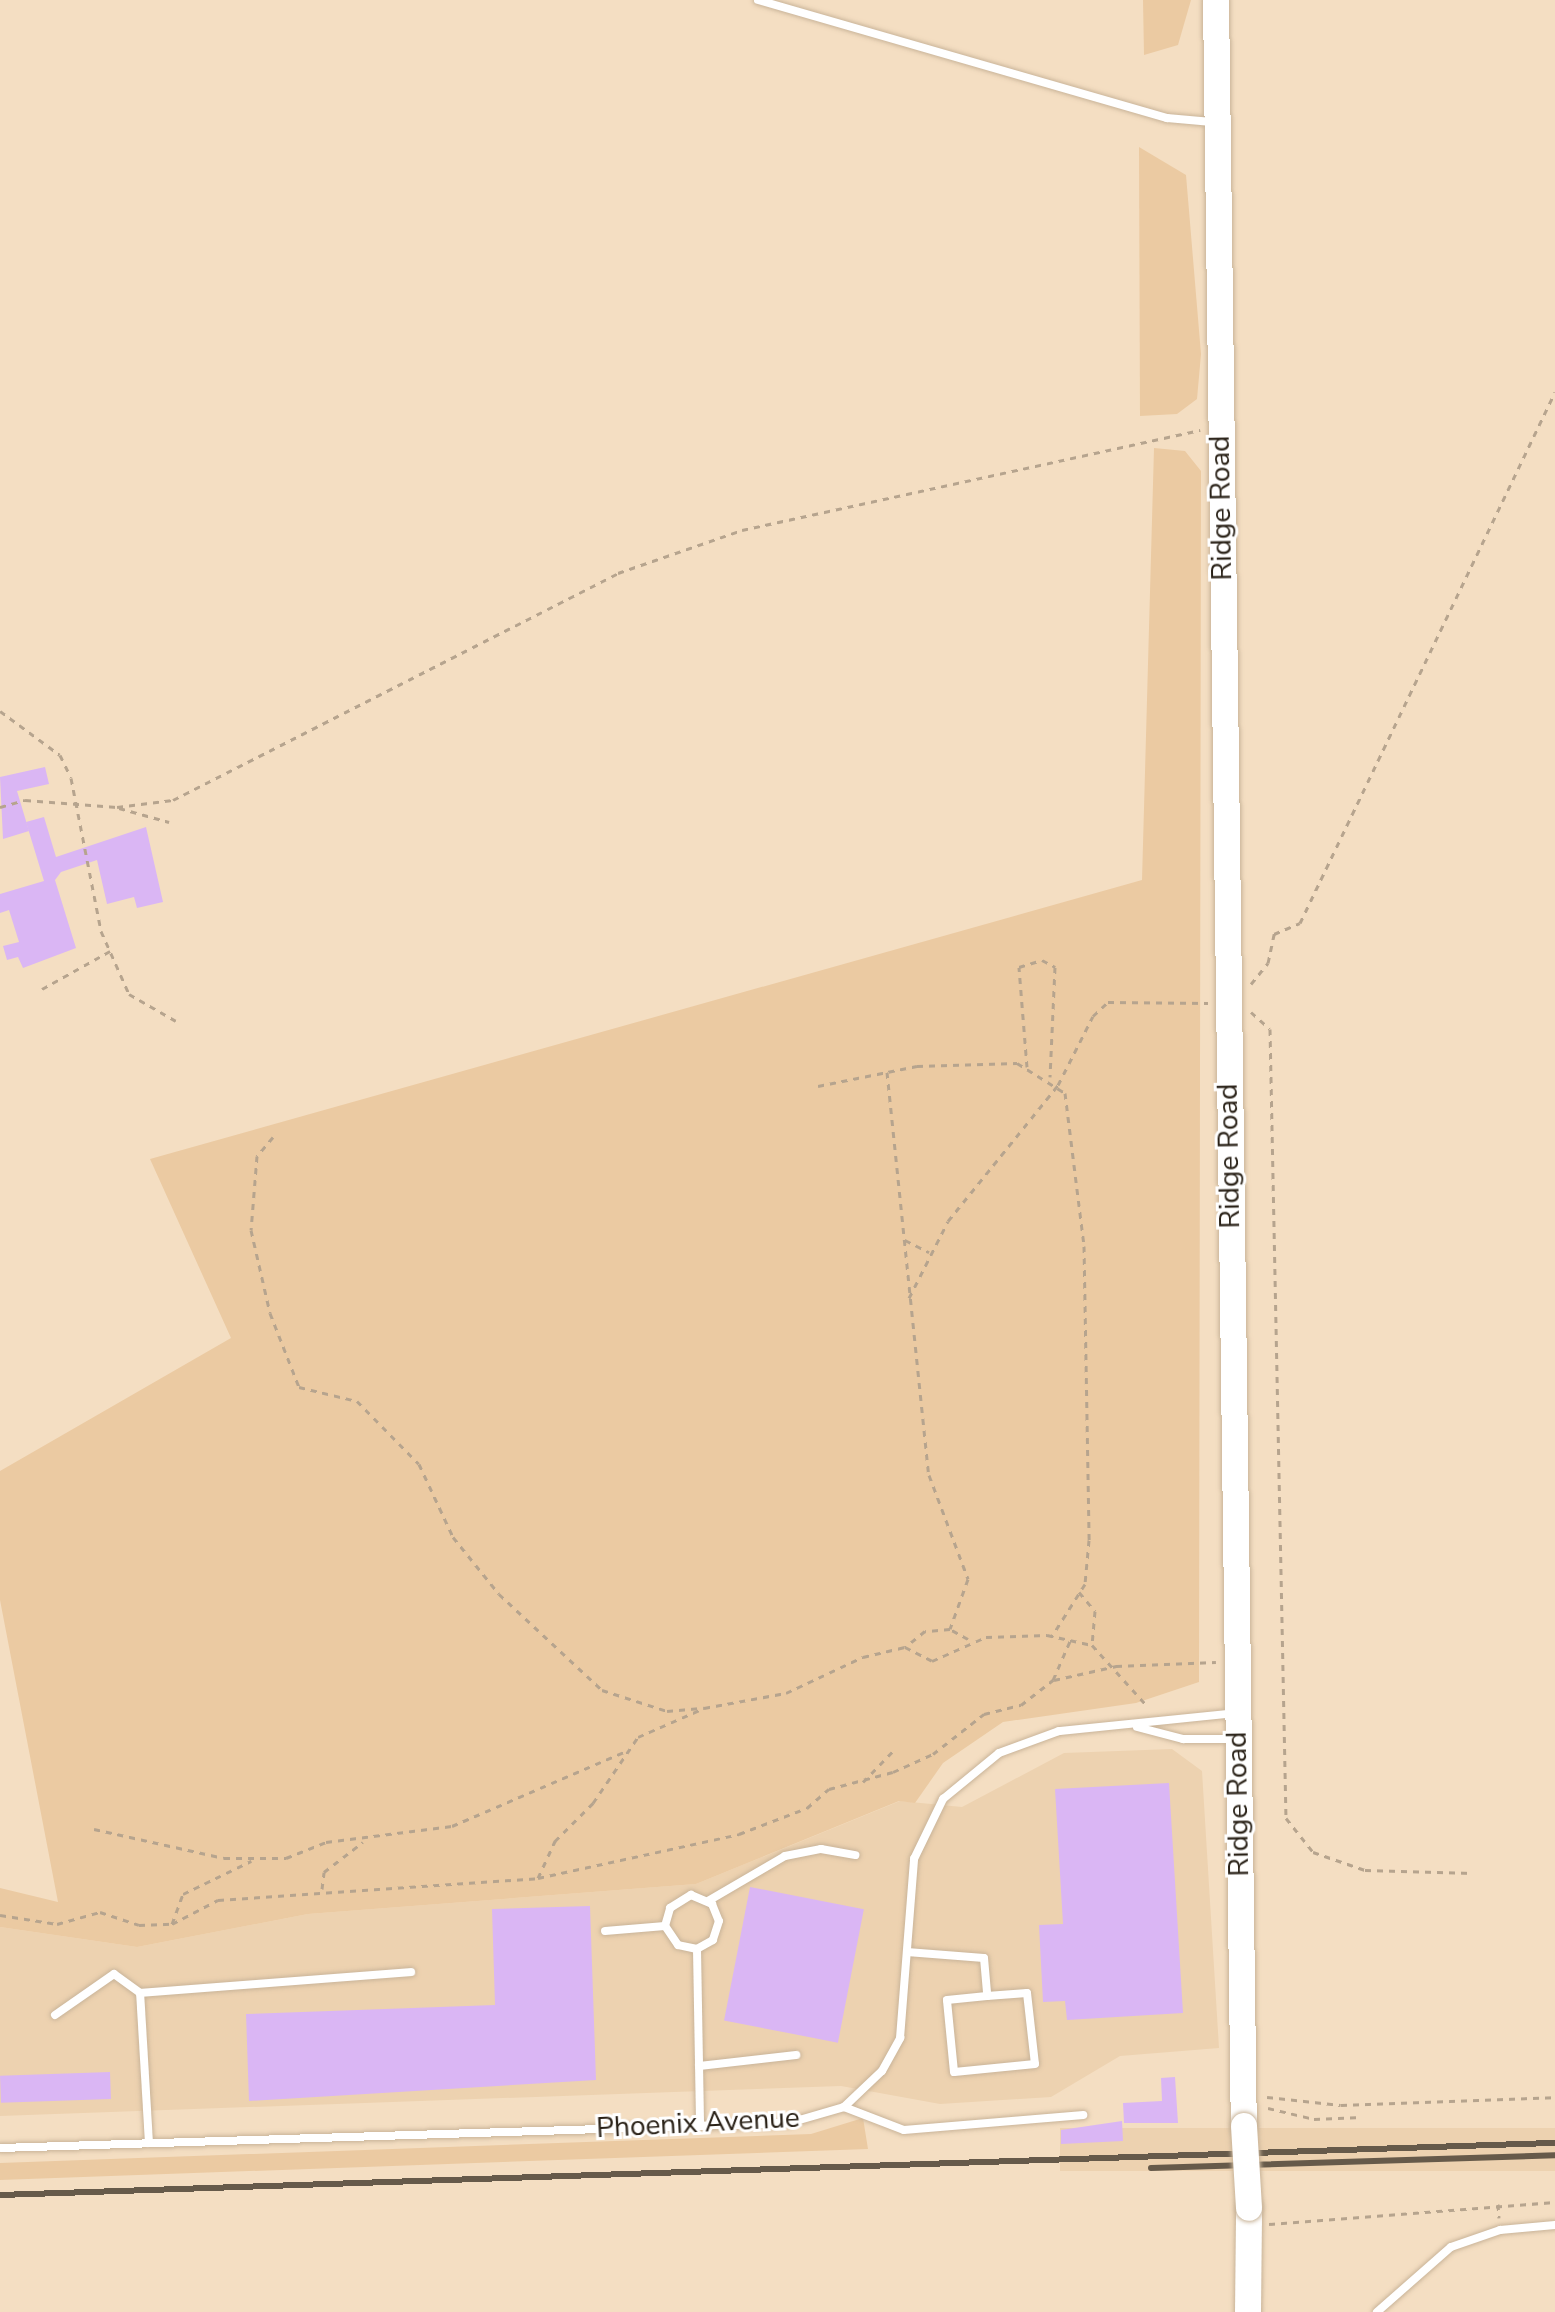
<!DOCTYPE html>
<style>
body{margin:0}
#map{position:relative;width:1555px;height:2312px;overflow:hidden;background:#f4dec2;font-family:"Nunito Sans",sans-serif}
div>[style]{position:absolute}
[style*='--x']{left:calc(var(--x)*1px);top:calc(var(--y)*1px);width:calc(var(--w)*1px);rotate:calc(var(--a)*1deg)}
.built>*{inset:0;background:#edd2b0;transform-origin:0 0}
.green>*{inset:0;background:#ebcaa2}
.building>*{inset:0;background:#dab6f4;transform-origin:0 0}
.path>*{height:3px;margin-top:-1.5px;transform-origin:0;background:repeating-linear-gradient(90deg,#b6a48e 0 6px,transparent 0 12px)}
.roads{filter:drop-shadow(0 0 2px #c9b499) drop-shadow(0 0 2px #c9b499)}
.lane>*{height:8px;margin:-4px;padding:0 4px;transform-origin:4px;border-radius:4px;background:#fff}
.primary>*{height:26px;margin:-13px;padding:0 13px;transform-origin:13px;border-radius:13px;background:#fff}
.rail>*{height:6px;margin:-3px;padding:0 3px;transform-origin:3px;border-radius:3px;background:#665a4a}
.bridges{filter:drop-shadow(0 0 2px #c9b499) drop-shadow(0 0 2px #c9b499)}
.primary-bridge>*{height:26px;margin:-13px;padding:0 13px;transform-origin:13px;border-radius:13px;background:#fff}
span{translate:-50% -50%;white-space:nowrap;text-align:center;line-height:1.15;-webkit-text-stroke:6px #fff;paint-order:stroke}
.street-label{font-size:28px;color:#292117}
</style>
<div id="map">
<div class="built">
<div style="clip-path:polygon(1172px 1749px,1202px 1771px,1219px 2048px,1120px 2056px,1051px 2097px,940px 2104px,841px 2086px,0 2116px,0 1927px,137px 1947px,308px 1914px,696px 1884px,900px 1801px,962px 1807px,1064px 1753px)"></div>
<div style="left:1555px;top:2128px;width:43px;height:495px;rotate:90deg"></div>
</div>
<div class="green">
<div style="clip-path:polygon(1143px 0,1191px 0,1178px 45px,1144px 55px)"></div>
<div style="clip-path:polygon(1139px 147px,1186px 175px,1201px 354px,1197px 399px,1177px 414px,1140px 416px)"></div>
<div style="clip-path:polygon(1154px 448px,1185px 451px,1201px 471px,1199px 1682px,1136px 1703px,1003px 1722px,943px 1763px,915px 1803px,899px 1801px,696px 1884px,308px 1914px,137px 1947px,0 1927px,0 1888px,58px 1902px,0 1600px,0 1471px,231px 1338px,150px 1159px,1142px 880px)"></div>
<div style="clip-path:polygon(863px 2118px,868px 2149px,0 2180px,0 2163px,811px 2134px)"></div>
</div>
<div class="building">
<div style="clip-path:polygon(45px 767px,49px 784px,17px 791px,29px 831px,3px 839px,0 777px)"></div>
<div style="clip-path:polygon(44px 817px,56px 857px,146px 827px,163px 902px,137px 908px,134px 897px,107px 904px,97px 860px,61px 872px,55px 880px,76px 948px,23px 968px,18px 957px,7px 960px,3px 946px,19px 942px,9px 910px,0 913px,0 894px,44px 881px,26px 822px)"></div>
<div style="clip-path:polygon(1169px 1783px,1183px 2013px,1067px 2020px,1065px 2001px,1043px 2002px,1039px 1925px,1063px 1924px,1055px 1789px)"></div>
<div style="left:750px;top:1887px;width:116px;height:136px;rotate:11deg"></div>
<div style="clip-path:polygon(590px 1906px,596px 2080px,249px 2101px,246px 2014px,495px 2005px,492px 1909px)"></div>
<div style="left:110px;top:2072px;width:27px;height:110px;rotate:88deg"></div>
<div style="clip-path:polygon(1175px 2077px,1178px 2123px,1124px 2123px,1123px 2103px,1162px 2101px,1161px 2078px)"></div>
<div style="clip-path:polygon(1122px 2121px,1123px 2141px,1061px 2144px,1061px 2130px)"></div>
</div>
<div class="path">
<div style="--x:0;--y:711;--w:74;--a:36.3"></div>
<div style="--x:60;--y:755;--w:25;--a:64"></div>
<div style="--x:71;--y:778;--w:156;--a:78.9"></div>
<div style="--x:101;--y:931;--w:69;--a:66"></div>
<div style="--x:129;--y:994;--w:54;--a:29.9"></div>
<div style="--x:0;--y:807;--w:26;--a:-16"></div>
<div style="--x:25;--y:800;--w:92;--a:4.4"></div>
<div style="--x:117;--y:807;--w:56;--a:-7.1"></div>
<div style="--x:173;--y:800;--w:500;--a:-27"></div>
<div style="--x:618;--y:573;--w:131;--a:-19.1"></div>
<div style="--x:742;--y:530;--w:469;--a:-12.3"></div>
<div style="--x:119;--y:808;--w:52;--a:15.6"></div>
<div style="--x:1251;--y:984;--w:27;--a:-51"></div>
<div style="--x:1268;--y:963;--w:30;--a:-78"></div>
<div style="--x:1274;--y:934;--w:28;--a:-23"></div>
<div style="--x:1300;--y:923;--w:589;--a:-64.35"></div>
<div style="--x:42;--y:989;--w:78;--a:-29.2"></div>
<div style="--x:1251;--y:1012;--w:25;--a:42"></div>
<div style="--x:1270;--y:1029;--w:789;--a:88.84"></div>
<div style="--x:1286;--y:1818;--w:43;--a:51.5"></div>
<div style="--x:1313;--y:1852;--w:55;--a:19.1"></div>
<div style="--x:1365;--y:1870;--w:108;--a:1.6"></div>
<div style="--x:1027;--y:1067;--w:100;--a:-94.6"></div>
<div style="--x:1019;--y:967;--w:24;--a:-17"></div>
<div style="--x:1042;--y:960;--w:15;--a:28"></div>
<div style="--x:1055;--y:967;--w:110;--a:92.6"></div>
<div style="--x:887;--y:1072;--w:405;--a:84.1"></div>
<div style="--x:929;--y:1475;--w:111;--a:69.4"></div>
<div style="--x:968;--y:1579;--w:53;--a:109.8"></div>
<div style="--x:818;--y:1086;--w:101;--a:-11.4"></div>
<div style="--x:917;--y:1066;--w:100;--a:-1.7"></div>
<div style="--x:1017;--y:1063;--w:57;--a:32"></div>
<div style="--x:1065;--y:1093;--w:154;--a:82.9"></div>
<div style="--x:1084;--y:1246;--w:294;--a:89"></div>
<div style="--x:1089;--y:1540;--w:44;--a:95.2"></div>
<div style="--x:1085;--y:1584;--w:62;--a:122.4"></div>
<div style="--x:273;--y:1137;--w:25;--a:130"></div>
<div style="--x:257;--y:1156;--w:74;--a:94.6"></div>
<div style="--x:251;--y:1230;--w:85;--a:77.1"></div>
<div style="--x:270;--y:1313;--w:79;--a:68.6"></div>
<div style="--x:299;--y:1387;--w:60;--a:13.6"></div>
<div style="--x:357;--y:1401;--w:88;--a:45.5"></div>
<div style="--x:419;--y:1464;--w:81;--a:65"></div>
<div style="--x:453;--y:1537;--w:73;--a:51.1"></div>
<div style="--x:499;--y:1594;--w:141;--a:43"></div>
<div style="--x:602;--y:1690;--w:68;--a:17.9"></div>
<div style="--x:667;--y:1711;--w:37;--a:-5"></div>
<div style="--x:905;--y:1240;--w:27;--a:27"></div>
<div style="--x:909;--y:1298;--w:86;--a:-63.1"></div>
<div style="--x:948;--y:1221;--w:175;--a:-51"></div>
<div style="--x:1058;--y:1085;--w:77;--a:-63.1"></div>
<div style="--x:1093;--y:1016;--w:21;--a:-43"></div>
<div style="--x:1108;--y:1002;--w:100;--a:0.6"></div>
<div style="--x:1079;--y:1592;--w:25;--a:50"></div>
<div style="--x:1095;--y:1611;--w:34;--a:95"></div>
<div style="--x:968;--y:1639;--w:21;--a:-151"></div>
<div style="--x:950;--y:1629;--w:25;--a:175"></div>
<div style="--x:925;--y:1631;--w:26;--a:141"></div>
<div style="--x:905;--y:1647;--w:30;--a:27"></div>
<div style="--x:932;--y:1661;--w:59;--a:-24"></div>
<div style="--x:986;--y:1637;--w:61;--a:-1.9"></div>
<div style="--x:1047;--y:1635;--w:46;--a:12.5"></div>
<div style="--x:1092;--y:1645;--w:84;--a:47.9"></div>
<div style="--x:1054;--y:1680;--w:64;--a:-12.7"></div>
<div style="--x:1116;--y:1666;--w:100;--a:-2.3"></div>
<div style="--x:863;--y:1782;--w:47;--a:-45.9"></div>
<div style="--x:94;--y:1829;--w:133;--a:12.6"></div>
<div style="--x:224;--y:1858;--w:62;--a:0"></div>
<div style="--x:286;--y:1858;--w:43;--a:-21.8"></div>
<div style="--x:326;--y:1842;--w:127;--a:-7.2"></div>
<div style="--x:452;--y:1826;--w:187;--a:-23.3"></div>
<div style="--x:538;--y:1878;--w:41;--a:-65.3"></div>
<div style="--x:555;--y:1841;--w:54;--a:-45"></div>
<div style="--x:593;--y:1803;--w:80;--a:-55.7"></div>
<div style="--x:638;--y:1737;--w:72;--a:-23.7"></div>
<div style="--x:704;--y:1708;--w:83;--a:-10.4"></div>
<div style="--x:786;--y:1693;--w:85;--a:-25.1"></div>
<div style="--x:863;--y:1657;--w:43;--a:-13.4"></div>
<div style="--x:322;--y:1889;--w:17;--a:-83"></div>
<div style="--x:324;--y:1872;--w:49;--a:-37.6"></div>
<div style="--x:0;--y:1915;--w:58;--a:9"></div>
<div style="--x:57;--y:1924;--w:45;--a:-15.6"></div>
<div style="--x:100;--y:1912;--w:41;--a:18.4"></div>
<div style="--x:139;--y:1925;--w:33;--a:-2"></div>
<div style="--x:172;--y:1924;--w:32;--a:-70"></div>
<div style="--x:183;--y:1894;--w:76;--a:-25.9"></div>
<div style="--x:172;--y:1924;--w:52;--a:-27.6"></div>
<div style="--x:218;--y:1900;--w:321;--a:-3.9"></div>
<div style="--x:538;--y:1878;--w:206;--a:-12.3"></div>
<div style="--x:739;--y:1834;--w:73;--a:-20.9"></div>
<div style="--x:807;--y:1808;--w:29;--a:-41"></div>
<div style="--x:829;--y:1789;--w:66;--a:-14.9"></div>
<div style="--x:893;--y:1772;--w:44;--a:-24.2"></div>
<div style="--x:933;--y:1754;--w:65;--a:-38.1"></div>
<div style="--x:984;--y:1714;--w:38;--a:-14"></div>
<div style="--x:1021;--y:1705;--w:41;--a:-38"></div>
<div style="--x:1053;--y:1680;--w:43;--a:-66.4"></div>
<div style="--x:1267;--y:2097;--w:74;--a:6.2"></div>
<div style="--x:1341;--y:2105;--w:214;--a:-2.1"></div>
<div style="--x:1268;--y:2108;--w:47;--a:13.4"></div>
<div style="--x:1314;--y:2119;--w:48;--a:-2.4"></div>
<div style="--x:1498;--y:2204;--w:14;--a:86"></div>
<div style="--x:1269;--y:2224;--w:287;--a:-4.4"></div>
</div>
<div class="roads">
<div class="lane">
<div style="--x:758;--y:0;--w:426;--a:16.1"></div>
<div style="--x:1167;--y:118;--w:45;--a:5.1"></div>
<div style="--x:1137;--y:1727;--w:48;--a:14.6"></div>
<div style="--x:1183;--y:1739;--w:50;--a:0"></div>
<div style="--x:708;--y:1901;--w:89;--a:-30.3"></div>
<div style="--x:785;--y:1856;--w:37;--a:-11"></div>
<div style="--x:821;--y:1849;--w:35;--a:10"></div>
<div style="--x:605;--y:1931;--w:60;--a:-4.8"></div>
<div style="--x:697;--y:1949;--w:19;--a:-168"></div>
<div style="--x:678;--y:1945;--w:23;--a:-124"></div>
<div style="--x:665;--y:1926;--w:19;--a:-74"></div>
<div style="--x:670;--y:1908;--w:25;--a:-32"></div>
<div style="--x:691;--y:1895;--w:23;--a:23"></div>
<div style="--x:712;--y:1904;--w:18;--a:68"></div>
<div style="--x:719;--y:1921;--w:20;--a:108"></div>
<div style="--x:713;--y:1940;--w:18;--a:151"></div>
<div style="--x:697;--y:1949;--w:177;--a:89"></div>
<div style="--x:907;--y:1952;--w:77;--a:4.5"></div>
<div style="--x:984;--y:1958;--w:38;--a:85"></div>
<div style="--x:987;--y:1996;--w:40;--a:-4.3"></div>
<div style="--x:1027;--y:1993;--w:71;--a:83.6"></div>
<div style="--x:1035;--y:2064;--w:81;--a:174.4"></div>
<div style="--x:954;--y:2072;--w:72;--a:-95.6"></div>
<div style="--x:947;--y:2000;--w:40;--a:-5.7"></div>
<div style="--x:55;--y:2015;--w:72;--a:-34.8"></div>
<div style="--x:114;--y:1974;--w:32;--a:36"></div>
<div style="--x:699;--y:2066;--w:98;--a:-6.5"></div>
<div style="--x:844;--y:2107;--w:64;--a:21"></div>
<div style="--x:904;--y:2130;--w:180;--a:-4.8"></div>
<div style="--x:149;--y:2143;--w:150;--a:-93.4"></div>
<div style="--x:140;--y:1993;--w:272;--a:-4.4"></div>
<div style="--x:0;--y:2148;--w:789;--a:-1.81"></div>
<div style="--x:789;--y:2123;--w:57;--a:-16.2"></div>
<div style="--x:844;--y:2107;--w:52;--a:-43.5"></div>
<div style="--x:882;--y:2071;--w:38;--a:-61"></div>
<div style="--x:900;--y:2038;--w:180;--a:-85.5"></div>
<div style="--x:914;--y:1859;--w:67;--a:-64.2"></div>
<div style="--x:943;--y:1799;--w:72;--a:-39.4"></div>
<div style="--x:999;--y:1753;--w:64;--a:-20.1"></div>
<div style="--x:1059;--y:1731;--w:178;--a:-5.8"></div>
<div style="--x:1377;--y:2312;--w:98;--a:-41.3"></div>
<div style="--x:1451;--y:2247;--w:52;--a:-19.1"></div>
<div style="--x:1500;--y:2230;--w:55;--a:-5.2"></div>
</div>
<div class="primary">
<div style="--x:1216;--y:0;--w:2126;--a:89.25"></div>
<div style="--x:1248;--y:2312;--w:104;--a:-89.4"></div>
</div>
</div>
<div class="rail">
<div style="--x:1151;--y:2168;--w:404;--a:-1.8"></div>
<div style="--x:0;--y:2195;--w:1556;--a:-1.92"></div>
</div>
<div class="bridges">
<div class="primary-bridge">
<div style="--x:1244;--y:2126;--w:82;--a:86.5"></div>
</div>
</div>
<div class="street-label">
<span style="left:1221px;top:508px;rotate:-91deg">Ridge Road</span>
<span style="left:1229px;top:1156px;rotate:-91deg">Ridge Road</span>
<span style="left:1238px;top:1804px;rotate:-91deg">Ridge Road</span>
<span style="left:698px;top:2123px;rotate:-3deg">Phoenix Avenue</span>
</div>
</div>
